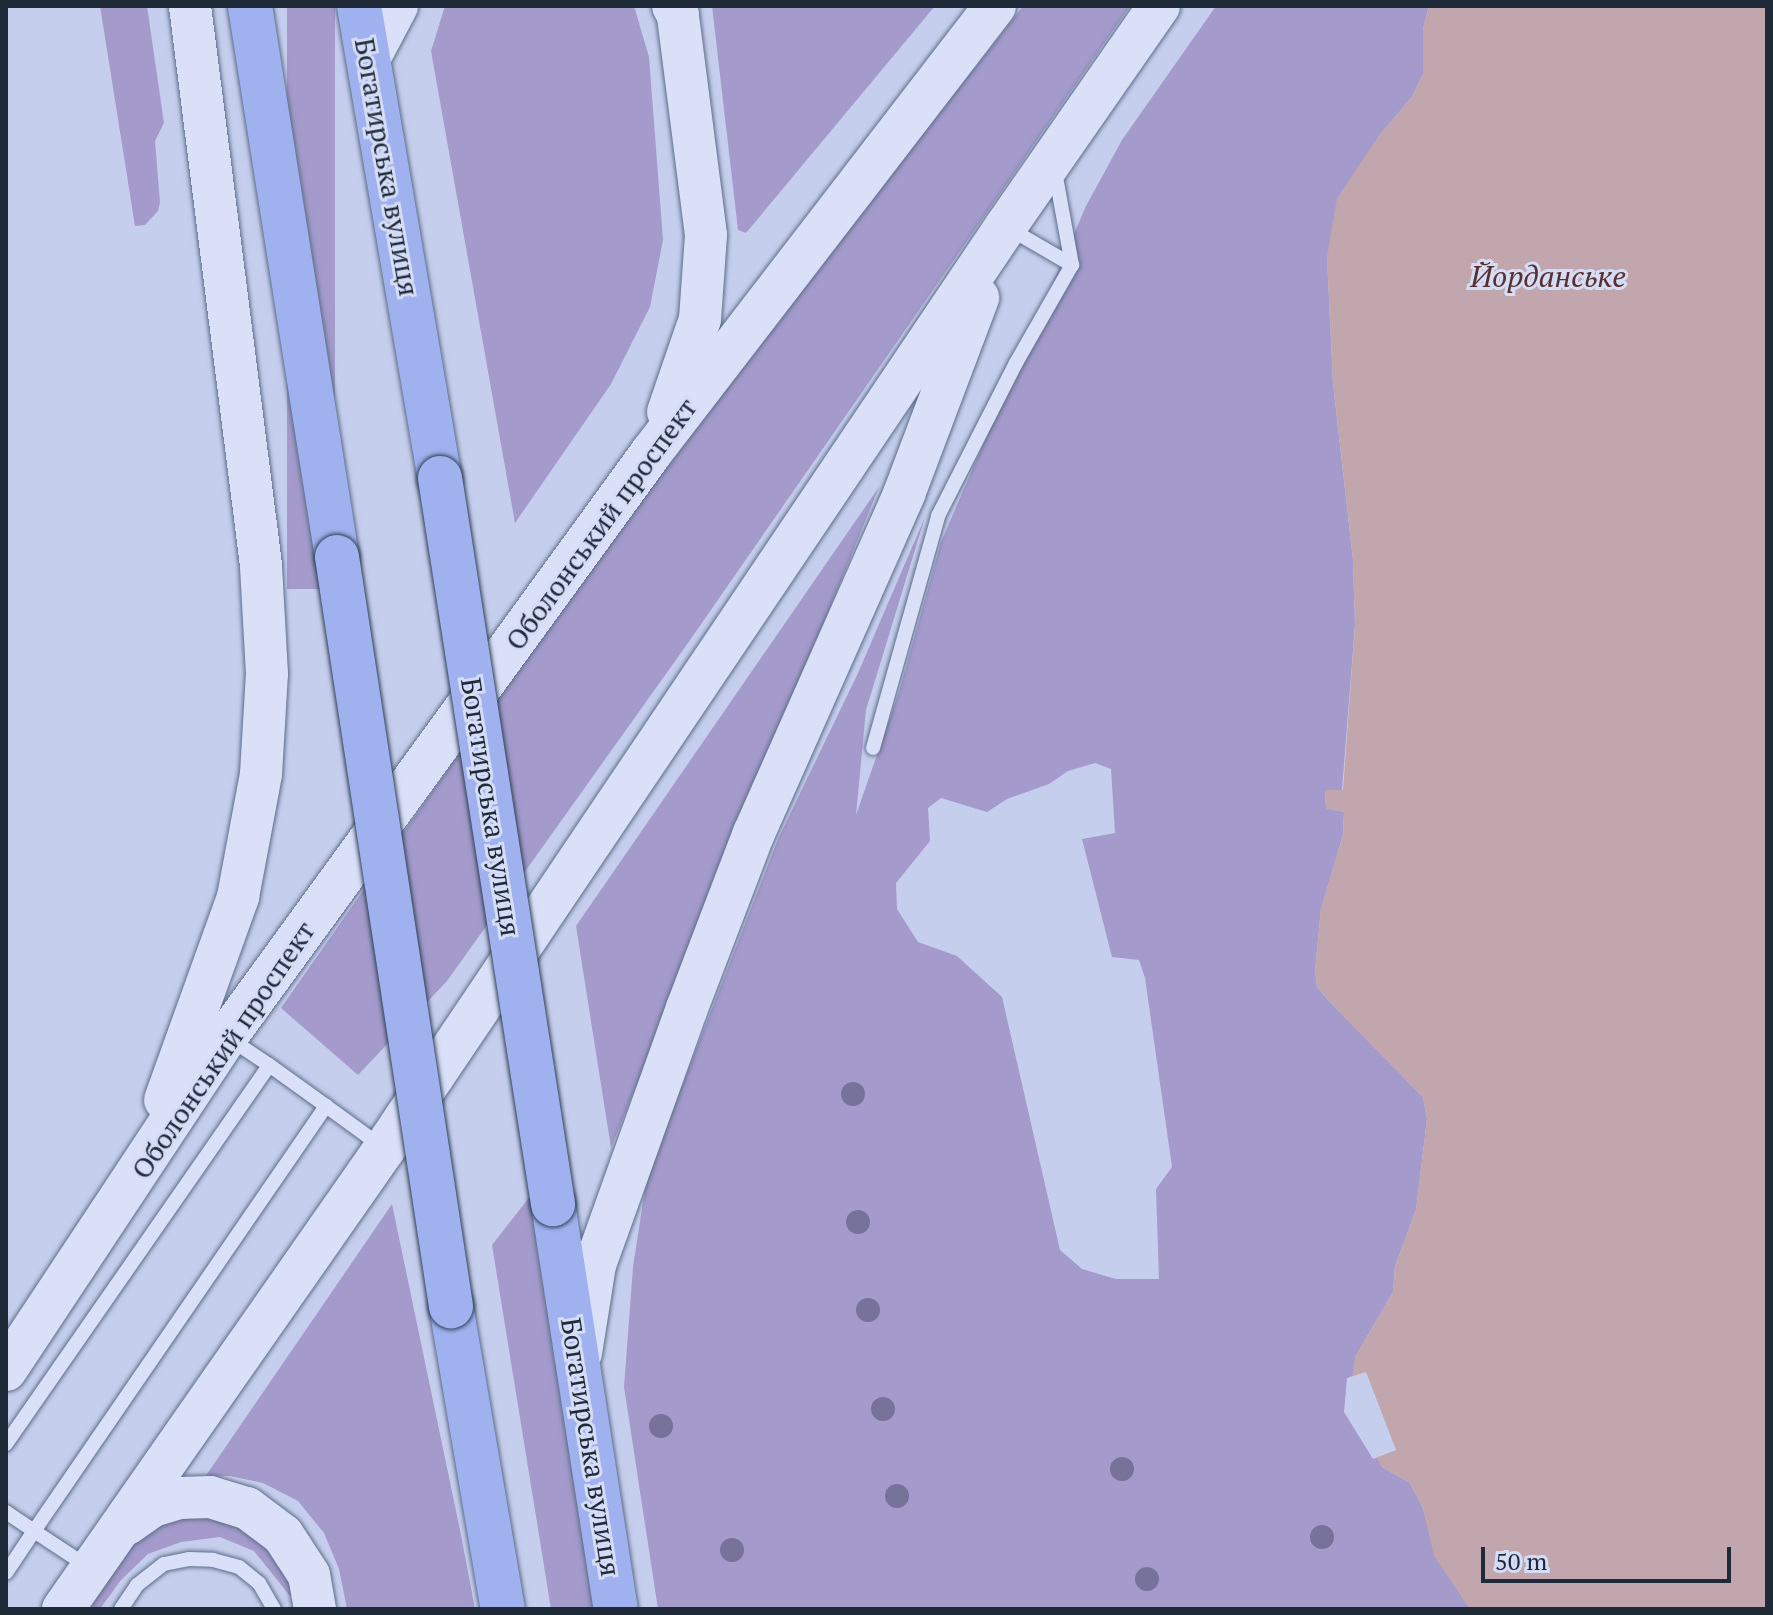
<!DOCTYPE html>
<meta charset="utf-8">
<style>
body{margin:0}
#map{position:relative;width:1773px;height:1615px;overflow:hidden;background:#c6ceed;font-family:"PT Serif",serif}
div>[style]{position:absolute}
[style*='--x']{left:calc(var(--x)*1px);top:calc(var(--y)*1px);width:calc(var(--w)*1px);rotate:calc(var(--a)*1deg)}
.green>*{inset:0;background:#a49acb;transform-origin:0 0}
.water>*{inset:0;background:#c1a7ad}
.pier>*{inset:0;background:#c6ceed}
.roads{filter:drop-shadow(0 0 2px #5c6d88) drop-shadow(0 0 2px #5c6d88)}
.service>*{height:14px;margin:-7px;padding:0 7px;transform-origin:7px;border-radius:7px;background:#d9e0f8}
.secondary>*{height:42px;margin:-21px;padding:0 21px;transform-origin:21px;border-radius:21px;background:#d9e0f8}
.primary>*{height:44px;margin:-22px;padding:0 22px;transform-origin:22px;border-radius:22px;background:#9fb1ef}
.bridges{filter:drop-shadow(0 0 2px #304156) drop-shadow(0 0 2px #304156)}
.primary-bridge>*{height:44px;margin:-22px;padding:0 22px;transform-origin:22px;border-radius:22px;background:#9fb1ef}
.trees>*{width:24px;height:24px;margin:-12px;border-radius:50%;background:#777299}
span{translate:-50% -50%;white-space:nowrap;text-align:center;line-height:1.15;-webkit-text-stroke:6px #d5dcf5;paint-order:stroke}
.street-label{font-size:28px;color:#1f2a39}
.water-label{font-size:30px;color:#58302f;font-style:italic}
.frame{position:absolute;inset:0;border:8px solid #1f2a39;pointer-events:none}
.scale{position:absolute;left:1481px;top:1547px;width:250px;height:36px;box-sizing:border-box;border:4px solid #1f2a39;border-top:0;padding-left:10px;font-size:24px;line-height:28px;white-space:nowrap;color:#1f2a39;-webkit-text-stroke:6px #d5dcf5;paint-order:stroke}
</style>
<div id="map">
<div class="green">
<div style="clip-path:polygon(100px 6px,147px 6px,164px 123px,155px 141px,160px 202px,158px 211px,145px 225px,135px 226px)"></div>
<div style="left:287px;top:6px;width:48px;height:583px"></div>
<div style="clip-path:polygon(445px 6px,634px 6px,649px 57px,663px 240px,650px 307px,611px 384px,515px 523px,431px 51px)"></div>
<div style="clip-path:polygon(712px 6px,935px 6px,746px 233px,738px 230px)"></div>
<div style="clip-path:polygon(1023px 6px,1130px 6px,688px 643px,447px 981px,358px 1075px,281px 1008px,591px 565px,730px 381px)"></div>
<div style="clip-path:polygon(evenodd,1216px 6px,1429px 6px,1423px 29px,1423px 74px,1412px 97px,1378px 137px,1327px 257px,1333px 383px,1353px 560px,1355px 625px,1342px 790px,1325px 791px,1326px 808px,1344px 812px,1343px 835px,1321px 909px,1315px 971px,1317px 987px,1329px 1001px,1423px 1097px,1427px 1119px,1416px 1210px,1395px 1266px,1393px 1292px,1355px 1357px,1382px 1467px,1410px 1483px,1423px 1508px,1435px 1556px,1470px 1609px,658px 1609px,624px 1387px,633px 1267px,647px 1176px,778px 839px,858px 673px,925px 517px,866px 710px,856px 815px,899px 692px,941px 542px,1086px 206px,1122px 140px,1216px 6px,1095px 763px,1111px 769px,1115px 833px,1082px 839px,1112px 957px,1139px 960px,1145px 978px,1172px 1167px,1156px 1189px,1159px 1279px,1116px 1279px,1082px 1269px,1060px 1250px,1002px 997px,957px 956px,918px 942px,897px 909px,896px 883px,930px 841px,928px 808px,941px 798px,987px 812px,1007px 799px,1049px 784px,1068px 771px,1095px 763px)"></div>
<div style="clip-path:polygon(879px 487px,611px 1148px,576px 926px)"></div>
<div style="clip-path:polygon(535px 1190px,600px 1609px,551px 1609px,492px 1245px)"></div>
<div style="clip-path:polygon(392px 1204px,460px 1530px,475px 1609px,347px 1609px,339px 1569px,324px 1533px,298px 1501px,263px 1483px,230px 1476px,205px 1477px)"></div>
<div style="clip-path:polygon(211px 1514px,272px 1542px,296px 1595px,290px 1596px,254px 1551px,220px 1537px,181px 1542px,148px 1554px,121px 1580px,100px 1609px,90px 1609px,135px 1536px,170px 1519px)"></div>
</div>
<div class="water">
<div style="clip-path:polygon(1429px 6px,1767px 6px,1767px 1609px,1470px 1609px,1434px 1556px,1423px 1508px,1410px 1483px,1382px 1467px,1348px 1412px,1355px 1357px,1393px 1292px,1395px 1266px,1416px 1210px,1427px 1119px,1423px 1097px,1329px 1001px,1317px 987px,1315px 971px,1321px 908px,1343px 835px,1344px 812px,1326px 808px,1325px 790px,1343px 790px,1355px 625px,1353px 560px,1333px 383px,1327px 257px,1337px 198px,1378px 137px,1412px 97px,1423px 74px,1423px 29px)"></div>
</div>
<div class="pier">
<div style="clip-path:polygon(1366px 1372px,1396px 1450px,1373px 1459px,1344px 1412px,1347px 1378px)"></div>
</div>
<div class="roads">
<div class="service">
<div style="--x:1010;--y:229;--w:72;--a:30.1"></div>
<div style="--x:1072;--y:265;--w:96;--a:-100.3"></div>
<div style="--x:873;--y:748;--w:241;--a:-74.3"></div>
<div style="--x:938;--y:516;--w:172;--a:-63"></div>
<div style="--x:1016;--y:363;--w:113;--a:-60.3"></div>
<div style="--x:269;--y:1065;--w:70;--a:35.7"></div>
<div style="--x:6;--y:1444;--w:461;--a:-55.2"></div>
<div style="--x:269;--y:1065;--w:47;--a:-146.3"></div>
<div style="--x:6;--y:1512;--w:34;--a:34"></div>
<div style="--x:34;--y:1531;--w:50;--a:123.7"></div>
<div style="--x:87;--y:1566;--w:64;--a:-146.6"></div>
<div style="--x:34;--y:1531;--w:516;--a:-55.51"></div>
<div style="--x:326;--y:1106;--w:68;--a:36"></div>
<div style="--x:121;--y:1609;--w:29;--a:-56"></div>
<div style="--x:137;--y:1585;--w:34;--a:-38"></div>
<div style="--x:164;--y:1564;--w:25;--a:-11"></div>
<div style="--x:189;--y:1559;--w:24;--a:2"></div>
<div style="--x:213;--y:1560;--w:27;--a:15"></div>
<div style="--x:239;--y:1567;--w:26;--a:39"></div>
<div style="--x:259;--y:1583;--w:30;--a:60"></div>
</div>
<div class="secondary">
<div style="--x:369;--y:59;--w:60;--a:-62.2"></div>
<div style="--x:668;--y:412;--w:98;--a:-71"></div>
<div style="--x:700;--y:319;--w:84;--a:-85.9"></div>
<div style="--x:706;--y:235;--w:222;--a:-97.3"></div>
<div style="--x:678;--y:15;--w:10;--a:-119"></div>
<div style="--x:165;--y:1100;--w:216;--a:-70.2"></div>
<div style="--x:238;--y:897;--w:125;--a:-79.4"></div>
<div style="--x:261;--y:774;--w:100;--a:-86.6"></div>
<div style="--x:267;--y:674;--w:109;--a:-93.2"></div>
<div style="--x:261;--y:565;--w:563;--a:-97.24"></div>
<div style="--x:581;--y:1353;--w:89;--a:-81"></div>
<div style="--x:595;--y:1265;--w:273;--a:-70.3"></div>
<div style="--x:687;--y:1008;--w:187;--a:-69.1"></div>
<div style="--x:754;--y:833;--w:371;--a:-66.1"></div>
<div style="--x:904;--y:494;--w:210;--a:-69.3"></div>
<div style="--x:6;--y:1370;--w:400;--a:-56.5"></div>
<div style="--x:227;--y:1036;--w:721;--a:-53.97"></div>
<div style="--x:651;--y:453;--w:564;--a:-52.42"></div>
<div style="--x:127;--y:1524;--w:32;--a:-35"></div>
<div style="--x:153;--y:1506;--w:27;--a:-17"></div>
<div style="--x:179;--y:1498;--w:31;--a:-2"></div>
<div style="--x:210;--y:1497;--w:39;--a:17"></div>
<div style="--x:247;--y:1508;--w:45;--a:36.9"></div>
<div style="--x:283;--y:1535;--w:48;--a:57"></div>
<div style="--x:309;--y:1575;--w:35;--a:80"></div>
<div style="--x:63;--y:1609;--w:562;--a:-55.07"></div>
<div style="--x:385;--y:1148;--w:1112;--a:-56.04"></div>
<div style="--x:1006;--y:226;--w:268;--a:-55.2"></div>
</div>
<div class="primary">
<div style="--x:250;--y:6;--w:558;--a:81.03"></div>
<div style="--x:359;--y:6;--w:479;--a:80.3"></div>
<div style="--x:553;--y:1204;--w:410;--a:81.2"></div>
<div style="--x:451;--y:1306;--w:307;--a:80.3"></div>
</div>
</div>
<div class="bridges">
<div class="primary-bridge">
<div style="--x:440;--y:478;--w:735;--a:81.15"></div>
<div style="--x:337;--y:557;--w:758;--a:81.35"></div>
</div>
</div>
<div class="trees">
<div style="left:853px;top:1094px"></div>
<div style="left:858px;top:1222px"></div>
<div style="left:868px;top:1310px"></div>
<div style="left:883px;top:1409px"></div>
<div style="left:661px;top:1426px"></div>
<div style="left:1122px;top:1469px"></div>
<div style="left:897px;top:1496px"></div>
<div style="left:1322px;top:1537px"></div>
<div style="left:732px;top:1550px"></div>
<div style="left:1147px;top:1579px"></div>
</div>
<div class="street-label">
<span style="left:387px;top:167px;rotate:80deg">Богатирська вулиця</span>
<span style="left:601px;top:524px;rotate:-54deg">Оболонський проспект</span>
<span style="left:491px;top:807px;rotate:81deg">Богатирська вулиця</span>
<span style="left:223px;top:1050px;rotate:-56deg">Оболонський проспект</span>
<span style="left:591px;top:1447px;rotate:81deg">Богатирська вулиця</span>
</div>
<div class="water-label">
<span style="left:1548px;top:276px">Йорданське</span>
</div>
<div class="frame"></div>
<div class="scale">50 m</div>
</div>
